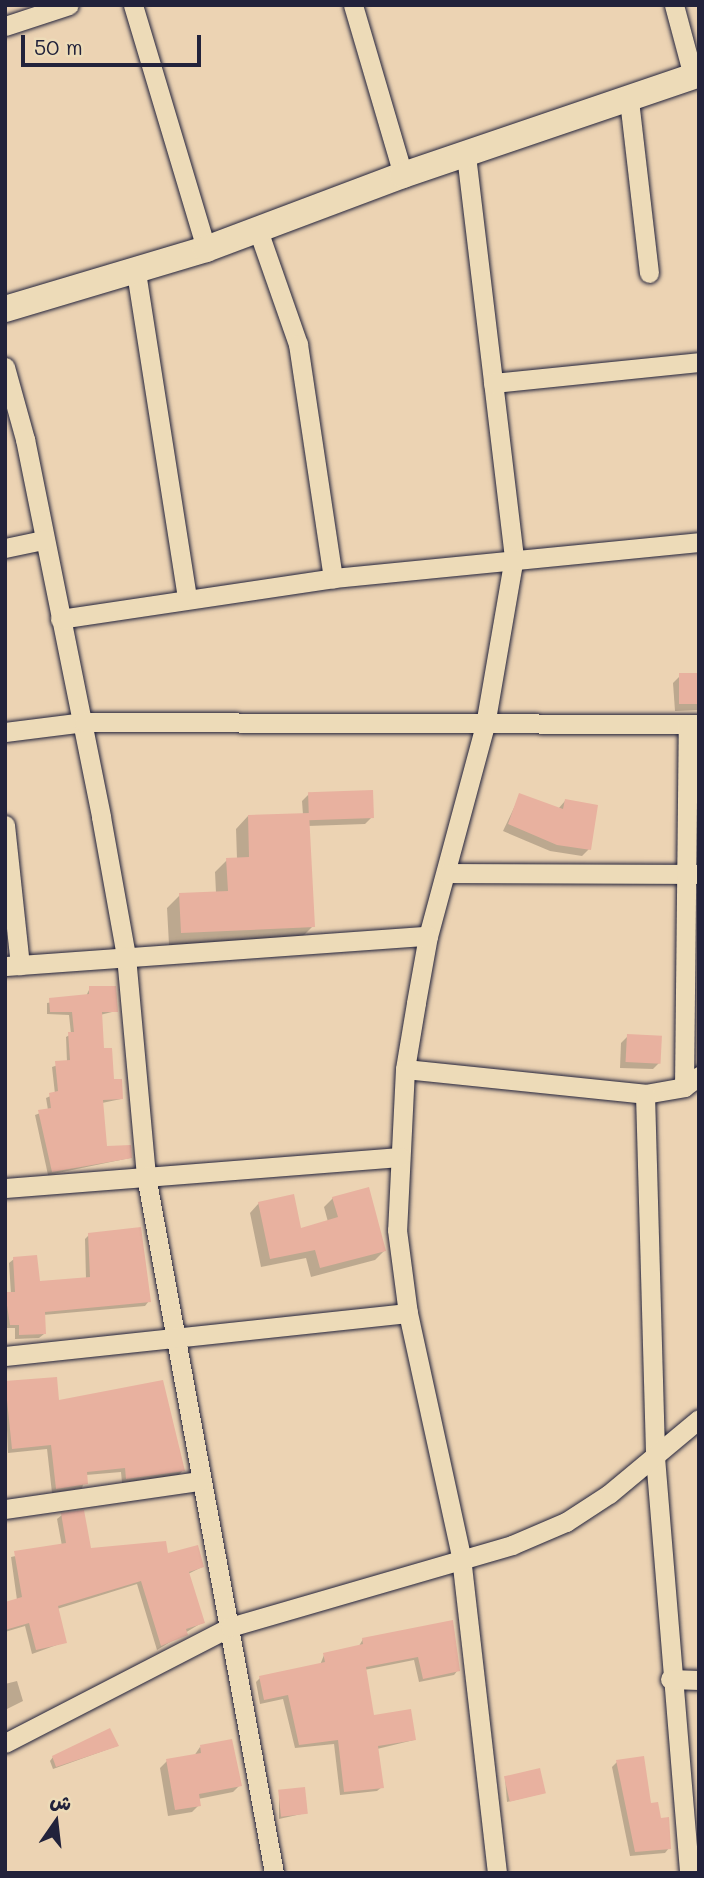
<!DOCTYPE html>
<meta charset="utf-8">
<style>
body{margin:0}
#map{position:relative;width:704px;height:1878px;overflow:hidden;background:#ecd3b3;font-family:Mali,"Playpen Sans Arabic",sans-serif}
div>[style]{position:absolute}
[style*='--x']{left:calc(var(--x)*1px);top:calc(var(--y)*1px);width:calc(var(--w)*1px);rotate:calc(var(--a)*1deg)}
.shadow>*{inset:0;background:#0003}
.building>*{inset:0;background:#e8b19f;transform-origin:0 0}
.roads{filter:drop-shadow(0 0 2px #22223b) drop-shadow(0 0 2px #22223b)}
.street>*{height:19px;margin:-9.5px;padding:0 9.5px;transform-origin:9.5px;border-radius:9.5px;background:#eddbb8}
.secondary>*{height:26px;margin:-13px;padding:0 13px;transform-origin:13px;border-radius:13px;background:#eddbb8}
span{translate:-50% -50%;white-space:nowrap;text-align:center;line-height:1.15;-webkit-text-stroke:7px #eddbb8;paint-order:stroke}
.frame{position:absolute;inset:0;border:7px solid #22223b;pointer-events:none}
.north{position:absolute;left:21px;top:1787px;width:70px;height:70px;-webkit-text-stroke:5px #eddbb8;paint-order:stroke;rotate:14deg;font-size:19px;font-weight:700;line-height:28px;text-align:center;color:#22223b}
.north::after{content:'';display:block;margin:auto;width:24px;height:32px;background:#22223b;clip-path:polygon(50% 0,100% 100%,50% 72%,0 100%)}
.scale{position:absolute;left:21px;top:35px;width:180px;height:32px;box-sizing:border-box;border:4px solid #22223b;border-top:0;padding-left:9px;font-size:21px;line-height:24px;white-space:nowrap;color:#22223b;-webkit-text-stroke:5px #eddbb8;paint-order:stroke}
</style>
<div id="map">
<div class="shadow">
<div style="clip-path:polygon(699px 675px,699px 710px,675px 711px,673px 683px,680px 676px)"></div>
<div style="clip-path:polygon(309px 794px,372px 817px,365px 824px,308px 826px,313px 926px,300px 939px,169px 945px,167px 908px,180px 895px,216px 893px,215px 872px,227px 860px,237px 859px,236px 829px,248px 816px,303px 815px,302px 801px)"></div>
<div style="clip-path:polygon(520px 795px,558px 809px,565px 801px,589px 849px,582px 856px,550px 851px,503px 831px)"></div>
<div style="clip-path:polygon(90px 988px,116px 1011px,100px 1015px,102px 1050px,121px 1099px,102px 1103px,106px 1148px,130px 1158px,48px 1175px,35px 1115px,48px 1110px,46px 1098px,55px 1094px,52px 1067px,67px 1062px,66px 1037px,71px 1034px,69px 1015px,47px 1014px,47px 1003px,86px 996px)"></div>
<div style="clip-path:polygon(628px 1036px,660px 1062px,653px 1069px,620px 1068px,621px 1043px)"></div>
<div style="clip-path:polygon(333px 1198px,385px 1250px,375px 1260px,311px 1277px,306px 1258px,261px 1267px,250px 1213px,259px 1203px,299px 1230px,328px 1222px,324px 1207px)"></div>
<div style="clip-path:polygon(89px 1235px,149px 1301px,145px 1306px,43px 1315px,44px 1334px,39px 1338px,15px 1339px,15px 1328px,6px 1328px,5px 1317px,5px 1294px,11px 1294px,9px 1263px,14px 1259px,39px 1283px,86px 1279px,85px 1239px)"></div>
<div style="clip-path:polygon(5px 1383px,58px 1402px,183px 1470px,179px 1475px,122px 1483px,121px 1472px,86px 1475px,82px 1488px,52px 1493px,47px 1449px,8px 1453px)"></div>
<div style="clip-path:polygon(62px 1515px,89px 1550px,167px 1555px,202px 1567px,188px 1574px,203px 1622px,157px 1650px,137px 1584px,57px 1609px,65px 1642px,32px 1654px,25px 1626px,5px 1632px,5px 1604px,17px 1600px,11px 1557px,62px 1546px,57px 1519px)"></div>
<div style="clip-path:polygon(451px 1622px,458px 1670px,454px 1675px,419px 1682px,414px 1660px,364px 1670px,372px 1717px,414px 1740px,377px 1749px,382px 1787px,377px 1791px,340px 1795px,334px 1744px,295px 1748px,283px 1699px,260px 1704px,256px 1682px,260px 1678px,320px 1665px,324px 1655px,359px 1646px,363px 1639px)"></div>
<div style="clip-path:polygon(17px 1681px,23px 1701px,5px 1710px,5px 1684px)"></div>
<div style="clip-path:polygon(117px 1746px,53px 1769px,50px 1761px,53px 1757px)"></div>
<div style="clip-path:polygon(200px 1747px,240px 1785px,233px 1792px,198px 1799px,199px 1805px,192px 1812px,168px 1816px,160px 1768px,167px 1761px,194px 1756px)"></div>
<div style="clip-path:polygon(617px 1762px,649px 1805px,669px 1848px,665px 1853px,630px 1856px,612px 1767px)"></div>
<div style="clip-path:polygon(505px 1778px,544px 1793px,507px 1802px)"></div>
<div style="clip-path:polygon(279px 1791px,306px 1813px,279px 1819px)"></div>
</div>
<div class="building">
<div style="left:699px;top:673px;width:31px;height:20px;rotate:90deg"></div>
<div style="left:373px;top:790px;width:28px;height:65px;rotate:88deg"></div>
<div style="clip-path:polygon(519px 793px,563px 809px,565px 799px,598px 805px,591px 850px,557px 845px,508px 824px)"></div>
<div style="clip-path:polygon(309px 813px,315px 927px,181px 933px,179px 893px,228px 891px,226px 858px,249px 857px,248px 815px)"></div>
<div style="clip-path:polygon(89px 986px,116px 986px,118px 1012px,102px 1012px,104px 1048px,112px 1048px,114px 1079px,122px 1079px,123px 1099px,103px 1100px,107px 1146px,131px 1145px,132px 1158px,52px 1172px,38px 1110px,51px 1108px,49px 1093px,58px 1091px,55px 1061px,70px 1060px,68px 1032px,74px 1032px,72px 1012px,50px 1012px,49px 998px,89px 994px)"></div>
<div style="left:627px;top:1034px;width:35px;height:28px;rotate:3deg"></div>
<div style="clip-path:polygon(369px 1187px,386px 1251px,320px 1268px,315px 1250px,270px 1259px,258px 1202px,294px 1194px,301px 1228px,338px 1217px,332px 1197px)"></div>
<div style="clip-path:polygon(141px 1227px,151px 1302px,45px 1312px,46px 1334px,19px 1335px,19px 1325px,10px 1325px,5px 1292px,15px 1292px,13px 1257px,37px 1255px,40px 1281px,90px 1277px,88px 1233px)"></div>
<div style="clip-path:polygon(57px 1377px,59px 1400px,163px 1380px,185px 1471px,126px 1479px,125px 1468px,87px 1472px,88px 1484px,56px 1489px,51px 1445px,12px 1449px,5px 1381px)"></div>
<div style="clip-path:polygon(84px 1510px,91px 1548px,166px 1541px,168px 1553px,198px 1545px,204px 1567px,189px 1572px,205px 1623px,186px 1629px,188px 1635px,161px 1646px,141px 1581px,58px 1606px,67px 1643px,36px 1650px,29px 1623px,5px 1630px,5px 1602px,22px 1597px,14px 1551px,66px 1543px,61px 1513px)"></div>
<div style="clip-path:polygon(453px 1620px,460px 1671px,423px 1679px,418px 1657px,366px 1667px,374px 1715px,411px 1709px,416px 1740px,378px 1746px,384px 1788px,344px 1792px,338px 1740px,299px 1745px,288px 1695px,264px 1700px,259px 1676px,325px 1662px,323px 1653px,363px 1644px,362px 1638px)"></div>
<div style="clip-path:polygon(110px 1728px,119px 1746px,56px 1767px,52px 1756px)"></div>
<div style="clip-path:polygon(232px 1739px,242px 1786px,199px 1794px,201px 1806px,175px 1810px,166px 1759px,201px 1753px,200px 1745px)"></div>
<div style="clip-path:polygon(644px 1756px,651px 1803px,658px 1802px,661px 1818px,669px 1817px,671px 1849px,635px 1852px,616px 1760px)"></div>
<div style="left:540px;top:1768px;width:26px;height:37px;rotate:77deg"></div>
<div style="left:305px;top:1787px;width:27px;height:27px;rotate:84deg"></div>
</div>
<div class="roads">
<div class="street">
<div style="--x:133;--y:5;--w:255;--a:73.3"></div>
<div style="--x:353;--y:5;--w:177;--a:73.6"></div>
<div style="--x:674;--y:5;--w:73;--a:75"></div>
<div style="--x:5;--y:26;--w:67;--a:-18.2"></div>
<div style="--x:629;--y:100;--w:174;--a:83.4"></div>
<div style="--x:466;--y:155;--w:405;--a:83.2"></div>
<div style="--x:514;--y:557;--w:170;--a:99.8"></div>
<div style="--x:485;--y:725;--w:219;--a:105.1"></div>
<div style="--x:428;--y:936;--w:68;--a:100.2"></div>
<div style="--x:416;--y:1003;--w:67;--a:99.5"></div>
<div style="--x:405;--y:1069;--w:161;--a:92.8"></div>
<div style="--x:397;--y:1230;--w:84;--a:82.5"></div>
<div style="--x:408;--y:1313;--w:250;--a:77.7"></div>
<div style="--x:461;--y:1557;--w:318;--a:83.5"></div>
<div style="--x:258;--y:230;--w:121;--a:70.7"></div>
<div style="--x:298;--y:344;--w:237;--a:81.5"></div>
<div style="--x:136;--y:272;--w:331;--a:81.1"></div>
<div style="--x:5;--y:367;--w:75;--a:74.5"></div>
<div style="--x:25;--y:439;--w:386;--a:78.6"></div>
<div style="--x:101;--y:817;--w:141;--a:79.8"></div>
<div style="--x:126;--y:956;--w:221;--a:84.8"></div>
<div style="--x:146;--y:1176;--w:709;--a:79.59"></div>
<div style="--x:493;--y:383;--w:207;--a:-5.8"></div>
<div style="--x:5;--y:548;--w:40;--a:-12"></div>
<div style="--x:60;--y:619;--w:276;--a:-8.5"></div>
<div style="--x:333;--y:578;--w:368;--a:-5.6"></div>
<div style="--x:5;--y:732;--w:80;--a:-7.2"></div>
<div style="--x:84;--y:722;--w:615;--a:0.19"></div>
<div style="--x:5;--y:825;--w:141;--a:83.9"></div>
<div style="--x:447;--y:873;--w:252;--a:0.2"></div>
<div style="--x:5;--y:966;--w:424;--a:-4.1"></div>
<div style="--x:405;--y:1069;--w:241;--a:5.9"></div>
<div style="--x:645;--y:1094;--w:40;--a:-10"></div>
<div style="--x:684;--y:1087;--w:19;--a:-36"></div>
<div style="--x:684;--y:1087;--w:363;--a:-89.4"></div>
<div style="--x:645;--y:1094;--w:363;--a:88.4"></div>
<div style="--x:655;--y:1457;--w:416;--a:85.3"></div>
<div style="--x:5;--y:1188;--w:396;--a:-4.5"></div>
<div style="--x:5;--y:1356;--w:405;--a:-6.1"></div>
<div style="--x:5;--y:1509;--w:196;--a:-8.2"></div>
<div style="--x:670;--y:1679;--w:29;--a:2"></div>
<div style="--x:5;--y:1743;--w:253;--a:-27.3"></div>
<div style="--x:230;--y:1627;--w:294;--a:-16.2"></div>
<div style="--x:512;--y:1545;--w:59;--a:-23.1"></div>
<div style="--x:566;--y:1522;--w:51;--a:-33.1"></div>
<div style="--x:609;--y:1494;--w:117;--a:-39.8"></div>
</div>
<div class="secondary">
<div style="--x:5;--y:309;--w:210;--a:-16.6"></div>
<div style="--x:206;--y:249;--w:210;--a:-20.6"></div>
<div style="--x:403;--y:175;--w:313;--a:-18.8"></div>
</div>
</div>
<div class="frame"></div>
<div class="north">ش</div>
<div class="scale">50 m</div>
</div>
